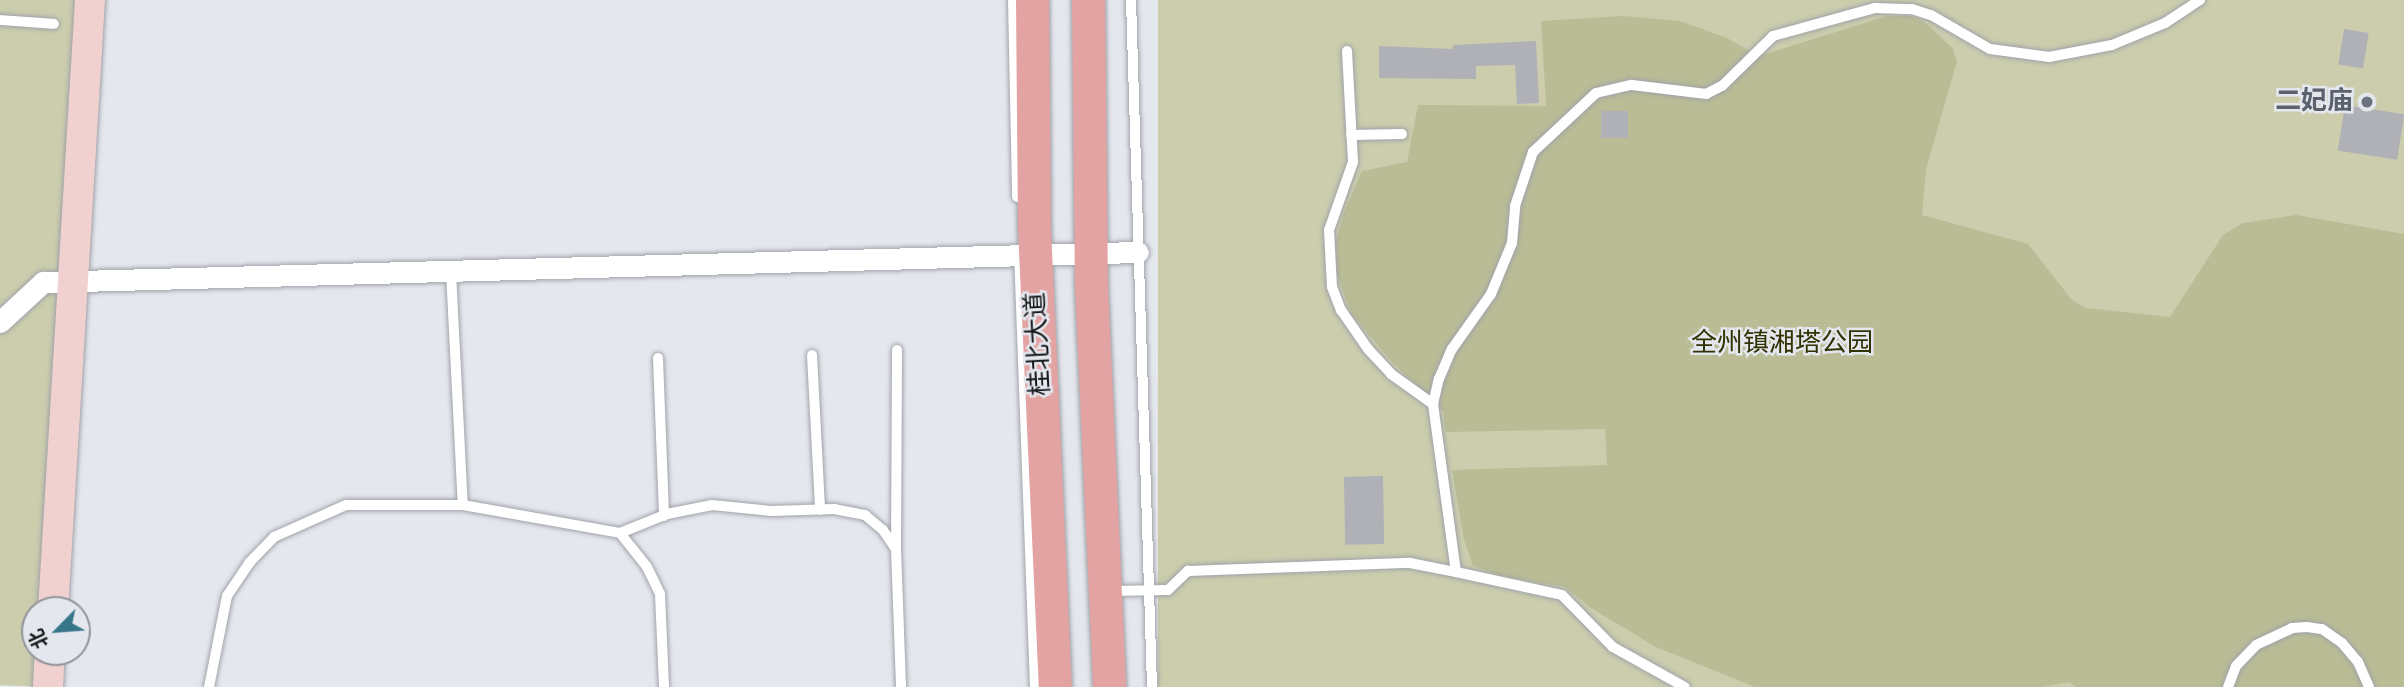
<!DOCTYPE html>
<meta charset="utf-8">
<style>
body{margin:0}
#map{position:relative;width:2404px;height:687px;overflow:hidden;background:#e4e7ed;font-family:Signika,"Noto Sans SC",sans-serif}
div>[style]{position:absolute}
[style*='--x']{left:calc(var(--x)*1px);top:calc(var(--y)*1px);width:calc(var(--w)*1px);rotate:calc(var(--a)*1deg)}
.green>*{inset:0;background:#cbcdad;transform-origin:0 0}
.forest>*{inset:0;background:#babc96}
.building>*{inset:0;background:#afb1b7;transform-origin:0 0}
.roads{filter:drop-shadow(0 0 2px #a0a3a9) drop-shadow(0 0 2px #a0a3a9)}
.lane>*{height:10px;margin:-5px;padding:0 5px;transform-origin:5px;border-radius:5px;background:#fff}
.street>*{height:21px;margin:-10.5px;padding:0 10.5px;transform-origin:10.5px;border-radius:10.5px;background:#fff}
.secondary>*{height:30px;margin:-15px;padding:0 15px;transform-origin:15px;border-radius:15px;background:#f1d1d0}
.primary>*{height:33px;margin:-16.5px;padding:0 16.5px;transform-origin:16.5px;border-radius:16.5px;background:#e2a3a2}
.dots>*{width:19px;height:19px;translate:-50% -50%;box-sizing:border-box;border:4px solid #e4e7ed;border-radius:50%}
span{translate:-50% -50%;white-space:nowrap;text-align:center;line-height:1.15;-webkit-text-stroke:5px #e4e7ed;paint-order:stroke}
.worship-label{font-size:26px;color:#5b616d;font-weight:700}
.right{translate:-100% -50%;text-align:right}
.street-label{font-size:26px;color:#17181a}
.park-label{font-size:26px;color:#313101}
.north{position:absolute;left:21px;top:596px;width:70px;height:70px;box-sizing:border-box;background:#e4e7ed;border:2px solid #929499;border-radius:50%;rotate:245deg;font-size:19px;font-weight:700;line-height:28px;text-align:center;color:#17181a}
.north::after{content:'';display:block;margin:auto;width:24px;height:32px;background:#37758b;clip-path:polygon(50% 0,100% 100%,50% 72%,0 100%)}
</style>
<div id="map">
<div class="green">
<div style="clip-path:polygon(0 0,90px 0,53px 610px,35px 610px,35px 652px,50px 652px,48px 687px,0 685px)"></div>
<div style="left:1158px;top:0;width:1246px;height:687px"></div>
</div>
<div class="forest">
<div style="clip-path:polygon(1624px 16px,1680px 21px,1727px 38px,1759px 56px,1887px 16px,1912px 16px,1927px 24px,1953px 49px,1957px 61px,1926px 169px,1922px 215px,2028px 244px,2072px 300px,2086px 308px,2170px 317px,2223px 235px,2243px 223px,2296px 215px,2404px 234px,2404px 687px,2076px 687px,2069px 682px,2042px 687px,1755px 687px,1656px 647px,1591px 608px,1565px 587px,1498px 575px,1473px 566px,1464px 540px,1452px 470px,1607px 465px,1605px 429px,1446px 432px,1443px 411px,1391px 361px,1351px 313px,1337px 274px,1336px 243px,1343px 215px,1362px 171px,1407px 162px,1418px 105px,1546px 106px,1541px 21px)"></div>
</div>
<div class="building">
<div style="left:2344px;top:29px;width:25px;height:36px;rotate:9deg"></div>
<div style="clip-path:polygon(1536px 41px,1539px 103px,1517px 104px,1515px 65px,1476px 66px,1476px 79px,1379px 78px,1379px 46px,1453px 49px,1453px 45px)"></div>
<div style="left:2345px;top:105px;width:60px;height:46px;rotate:9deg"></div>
<div style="left:1601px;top:111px;width:27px;height:27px"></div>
<div style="left:1383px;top:476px;width:68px;height:39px;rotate:89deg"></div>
</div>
<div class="roads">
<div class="lane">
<div style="--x:1013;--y:0;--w:197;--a:88.8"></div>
<div style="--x:1131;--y:0;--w:687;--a:88.25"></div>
<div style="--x:0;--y:20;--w:54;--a:4.2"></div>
<div style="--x:1347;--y:51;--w:111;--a:86.9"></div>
<div style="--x:1353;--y:162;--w:72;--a:109.4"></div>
<div style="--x:1329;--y:230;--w:57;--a:87"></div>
<div style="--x:1332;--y:287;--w:25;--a:69"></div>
<div style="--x:1341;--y:310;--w:47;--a:55.3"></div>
<div style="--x:1368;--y:349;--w:34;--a:47"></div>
<div style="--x:1391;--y:374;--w:52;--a:35.5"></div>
<div style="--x:1351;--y:135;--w:51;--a:-1.1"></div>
<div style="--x:1019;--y:251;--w:436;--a:87.9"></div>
<div style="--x:451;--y:272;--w:233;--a:87.1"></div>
<div style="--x:812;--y:355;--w:155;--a:87"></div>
<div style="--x:658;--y:358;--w:158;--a:87.8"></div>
<div style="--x:620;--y:533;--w:51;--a:-22"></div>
<div style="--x:667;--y:514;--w:46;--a:-11.3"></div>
<div style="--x:712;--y:505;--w:60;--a:5.7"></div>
<div style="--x:772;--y:511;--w:62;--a:-1.8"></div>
<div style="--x:834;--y:509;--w:32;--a:11"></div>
<div style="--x:865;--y:515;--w:23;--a:40"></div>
<div style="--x:883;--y:530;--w:23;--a:56"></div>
<div style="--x:896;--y:549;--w:138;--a:87.9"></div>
<div style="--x:896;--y:549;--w:199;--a:-89.7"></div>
<div style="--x:1456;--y:572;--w:108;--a:12.2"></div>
<div style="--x:1562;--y:595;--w:73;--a:45.6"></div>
<div style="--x:1613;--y:647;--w:82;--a:29.1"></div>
<div style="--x:1108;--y:591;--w:60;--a:-1"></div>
<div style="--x:1168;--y:590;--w:28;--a:-44"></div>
<div style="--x:1188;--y:571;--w:222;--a:-2.1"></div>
<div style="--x:1410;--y:563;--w:47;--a:11.1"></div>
<div style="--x:1456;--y:572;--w:170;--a:-97.8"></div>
<div style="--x:1433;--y:404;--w:26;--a:-77"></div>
<div style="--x:1439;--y:379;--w:33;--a:-67"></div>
<div style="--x:1452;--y:349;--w:67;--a:-54.7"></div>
<div style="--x:1491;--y:294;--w:55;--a:-67.6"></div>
<div style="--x:1512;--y:243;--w:37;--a:-85"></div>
<div style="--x:1515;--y:206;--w:57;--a:-71.6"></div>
<div style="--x:1533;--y:152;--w:86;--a:-43.1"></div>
<div style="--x:1596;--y:93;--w:37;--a:-13"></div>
<div style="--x:1632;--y:85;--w:75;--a:6.9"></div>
<div style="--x:1706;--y:94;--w:18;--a:-27"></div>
<div style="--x:1722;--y:86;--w:71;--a:-44.4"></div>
<div style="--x:1773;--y:36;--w:106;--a:-15.4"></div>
<div style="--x:1875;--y:8;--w:37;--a:2"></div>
<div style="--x:1912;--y:9;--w:20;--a:18"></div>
<div style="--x:1931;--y:15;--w:68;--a:30"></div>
<div style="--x:1990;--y:49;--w:60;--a:7.7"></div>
<div style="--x:2049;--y:57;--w:64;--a:-10.8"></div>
<div style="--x:2112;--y:45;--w:57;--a:-22.5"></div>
<div style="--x:2165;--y:23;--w:42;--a:-33.3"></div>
<div style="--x:209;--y:687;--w:93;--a:-78.8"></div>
<div style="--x:227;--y:596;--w:40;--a:-56"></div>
<div style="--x:249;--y:563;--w:36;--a:-46"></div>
<div style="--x:274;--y:537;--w:79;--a:-24"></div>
<div style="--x:346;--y:505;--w:117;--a:0"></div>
<div style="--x:463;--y:505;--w:159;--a:10.1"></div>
<div style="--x:620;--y:533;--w:43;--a:51.5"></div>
<div style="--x:647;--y:567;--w:30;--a:64"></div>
<div style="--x:660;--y:594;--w:93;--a:87.5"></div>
<div style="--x:2228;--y:687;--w:22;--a:-69"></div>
<div style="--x:2236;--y:666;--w:29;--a:-46"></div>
<div style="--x:2256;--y:645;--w:40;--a:-25"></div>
<div style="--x:2292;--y:628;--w:15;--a:-4"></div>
<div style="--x:2307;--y:627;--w:15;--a:8"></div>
<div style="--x:2322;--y:629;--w:24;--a:35"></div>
<div style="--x:2342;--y:643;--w:25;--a:50"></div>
<div style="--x:2358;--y:662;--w:27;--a:66"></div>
</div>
<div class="street">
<div style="--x:0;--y:322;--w:59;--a:-42.9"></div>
<div style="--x:43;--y:282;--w:1095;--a:-1.57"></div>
</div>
<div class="secondary">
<div style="--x:53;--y:610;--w:611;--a:-86.53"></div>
<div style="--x:48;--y:687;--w:35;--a:-87"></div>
</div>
<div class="primary">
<div style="--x:1032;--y:0;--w:228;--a:89.5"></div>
<div style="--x:1034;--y:228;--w:459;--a:87.4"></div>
<div style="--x:1088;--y:0;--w:286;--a:89.4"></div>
<div style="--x:1091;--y:286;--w:401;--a:87.4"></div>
</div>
</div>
<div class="dots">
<div style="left:2367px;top:102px;background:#6b7280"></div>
</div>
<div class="worship-label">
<span class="right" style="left:2353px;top:102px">二妃庙</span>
</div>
<div class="street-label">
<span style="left:1039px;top:344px;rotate:-93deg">桂北大道</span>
</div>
<div class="park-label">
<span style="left:1782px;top:344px">全州镇湘塔公园</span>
</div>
<div class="north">北</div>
</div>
